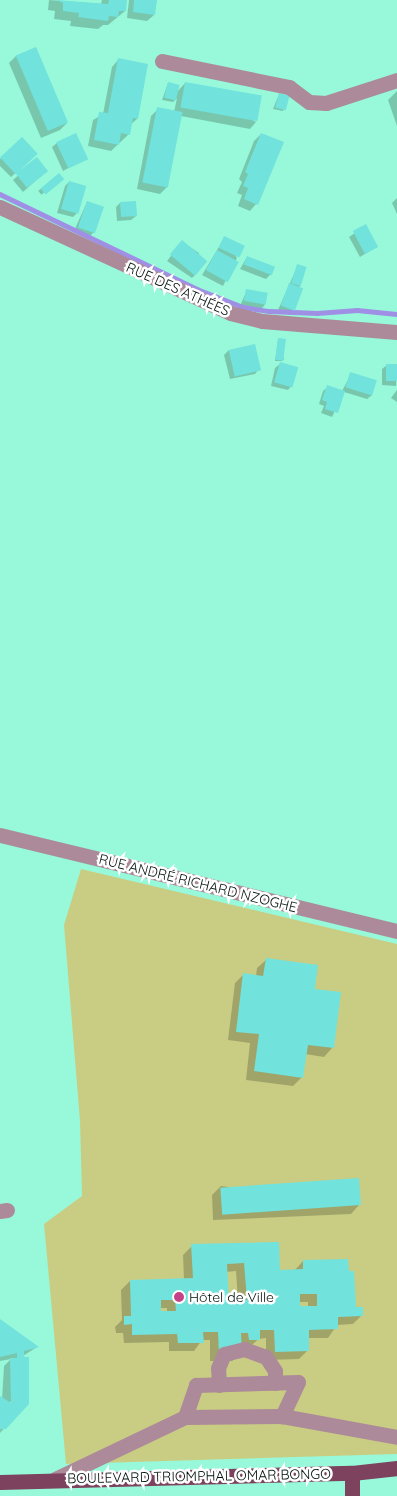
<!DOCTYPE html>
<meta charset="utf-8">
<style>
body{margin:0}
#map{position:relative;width:397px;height:1496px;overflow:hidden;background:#97f9d9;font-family:Quicksand,sans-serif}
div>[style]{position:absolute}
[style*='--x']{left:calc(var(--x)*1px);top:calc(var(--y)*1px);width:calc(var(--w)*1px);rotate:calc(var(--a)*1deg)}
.green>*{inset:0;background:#c9cd84}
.shadow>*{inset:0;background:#0003;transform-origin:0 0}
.stream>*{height:4.5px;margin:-2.25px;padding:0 2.25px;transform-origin:2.25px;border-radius:2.25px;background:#9f90e5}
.building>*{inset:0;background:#71e2dc;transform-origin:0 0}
.minor>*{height:15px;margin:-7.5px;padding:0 7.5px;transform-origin:7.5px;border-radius:7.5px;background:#ad8a99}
.major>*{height:15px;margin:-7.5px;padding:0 7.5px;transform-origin:7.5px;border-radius:7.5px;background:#7c425e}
.dots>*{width:14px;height:14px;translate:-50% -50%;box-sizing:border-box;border:2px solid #fff;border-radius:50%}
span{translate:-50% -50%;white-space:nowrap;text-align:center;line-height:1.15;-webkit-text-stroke:5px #fff;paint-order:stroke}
.street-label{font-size:14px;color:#00100a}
.poi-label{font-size:14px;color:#00100a}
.left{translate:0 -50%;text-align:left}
</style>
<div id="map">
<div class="green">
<div style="clip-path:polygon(81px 869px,397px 944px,397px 1454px,66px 1464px,44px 1224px,82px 1196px,80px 1121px,64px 925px)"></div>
</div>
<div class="shadow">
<div style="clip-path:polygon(49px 0,101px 4px,102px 0,126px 0,125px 11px,108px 25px,103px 25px,98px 29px,70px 26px,71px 21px,54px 19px,55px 11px,48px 10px)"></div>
<div style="clip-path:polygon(129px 0,156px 0,154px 15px,147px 21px,127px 18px)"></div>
<div style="clip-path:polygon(36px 48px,67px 123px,60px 130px,41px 138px,9px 63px,16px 56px)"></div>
<div style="clip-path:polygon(118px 60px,137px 119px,130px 125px,129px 134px,111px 151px,88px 146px,93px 120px,103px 114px,112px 67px)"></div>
<div style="clip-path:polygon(168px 83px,177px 92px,185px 83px,256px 122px,250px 129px,181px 116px,167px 187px,160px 194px,137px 189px,151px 116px,158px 109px,174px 112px,177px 98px,173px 102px,162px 100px)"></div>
<div style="clip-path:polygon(397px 91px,397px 126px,388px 100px)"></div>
<div style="clip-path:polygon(279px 94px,284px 109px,283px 111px,273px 109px)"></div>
<div style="clip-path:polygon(261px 134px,256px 204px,250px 211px,238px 206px,242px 195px,237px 193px,242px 182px,239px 179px,254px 141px)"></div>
<div style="clip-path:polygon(22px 139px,32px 158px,11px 177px,0 166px,0 159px)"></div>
<div style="clip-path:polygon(57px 143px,86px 158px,63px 171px,52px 147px)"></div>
<div style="clip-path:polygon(37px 159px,42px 175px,23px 192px,13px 180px)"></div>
<div style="left:59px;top:175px;width:5px;height:26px;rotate:53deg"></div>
<div style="clip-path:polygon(69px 182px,77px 213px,73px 217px,57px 213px,65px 186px)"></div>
<div style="clip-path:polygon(397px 198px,397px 214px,392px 203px)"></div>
<div style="clip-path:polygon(87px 202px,94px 232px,89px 237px,74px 231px)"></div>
<div style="clip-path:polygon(120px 203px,136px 216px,131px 220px,117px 221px,116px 207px)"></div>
<div style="clip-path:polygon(365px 226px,376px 247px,360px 257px,349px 237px)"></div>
<div style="clip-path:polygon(225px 237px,237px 258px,223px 286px,202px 275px)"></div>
<div style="clip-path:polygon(182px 242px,199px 253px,196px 274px,192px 278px,167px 261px)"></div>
<div style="clip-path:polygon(247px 257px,271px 274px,266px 279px,240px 269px)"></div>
<div style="clip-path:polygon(298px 265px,300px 285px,294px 310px,289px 315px,278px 310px)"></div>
<div style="clip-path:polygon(247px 290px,265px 305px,260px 310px,240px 306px)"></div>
<div style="clip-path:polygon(278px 340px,284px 359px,282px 361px,275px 361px)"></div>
<div style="clip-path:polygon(229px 350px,259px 369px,255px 374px,230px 379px,224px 355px)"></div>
<div style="clip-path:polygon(280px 364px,292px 385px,288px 390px,271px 386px,275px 368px)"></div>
<div style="clip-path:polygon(387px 365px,397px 366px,396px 386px,382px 385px,382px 369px)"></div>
<div style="clip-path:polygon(351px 374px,372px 395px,367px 399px,344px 392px,332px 417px,321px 413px,324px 406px,319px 404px,323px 391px,328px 387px,342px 391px)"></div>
<div style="clip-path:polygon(397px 390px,397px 402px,391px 398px)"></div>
<div style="clip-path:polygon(266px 960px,314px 990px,332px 1048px,324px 1057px,305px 1054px,302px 1077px,293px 1086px,246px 1080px,250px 1043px,228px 1040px,235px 983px,244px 974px,256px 976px,257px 968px)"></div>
<div style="clip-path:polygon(221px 1186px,359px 1205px,351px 1214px,213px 1220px,212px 1195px)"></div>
<div style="clip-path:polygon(evenodd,192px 1246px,279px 1271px,294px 1271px,303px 1261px,361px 1316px,353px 1324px,337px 1325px,328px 1338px,308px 1338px,308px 1350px,299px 1359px,266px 1360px,266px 1338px,259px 1339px,232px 1361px,210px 1361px,210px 1340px,202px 1340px,194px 1351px,169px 1351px,169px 1342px,124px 1343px,123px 1333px,116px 1333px,115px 1327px,122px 1320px,121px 1290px,130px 1281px,184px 1280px,183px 1255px,192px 1246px,236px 1271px,238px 1301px,228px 1302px,226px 1272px,236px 1271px,192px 1246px,299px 1302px,308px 1302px,308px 1307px,299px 1307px,299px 1302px,192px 1246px,159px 1308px,167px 1308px,167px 1312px,160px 1312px,159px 1308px)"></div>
<div style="clip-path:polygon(evenodd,0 1321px,37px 1347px,23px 1356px,27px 1358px,27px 1403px,0 1433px,4px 1366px,11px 1359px,0 1361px,0 1321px,16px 1400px,7px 1409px,5px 1407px,10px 1402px,16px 1400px)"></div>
</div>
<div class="stream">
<div style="--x:0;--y:194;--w:219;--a:25.7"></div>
<div style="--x:197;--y:289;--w:49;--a:21.4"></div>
<div style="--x:243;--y:307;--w:26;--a:9"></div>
<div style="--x:269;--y:311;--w:48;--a:2.4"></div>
<div style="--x:317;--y:313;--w:40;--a:-4.3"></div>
<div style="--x:357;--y:310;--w:40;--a:5.7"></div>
</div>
<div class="building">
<div style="clip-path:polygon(56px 0,108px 4px,109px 0,127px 0,126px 11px,119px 11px,118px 17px,109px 16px,108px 21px,78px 17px,79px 13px,63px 11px,63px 3px)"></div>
<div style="clip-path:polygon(134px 0,157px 0,155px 15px,133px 12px)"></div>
<div style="left:36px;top:47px;width:82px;height:22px;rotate:67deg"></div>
<div style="clip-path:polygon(118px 58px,148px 64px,138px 119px,133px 118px,130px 135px,121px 133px,119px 145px,94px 140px,99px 112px,108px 113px)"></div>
<div style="left:168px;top:82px;width:12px;height:16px;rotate:14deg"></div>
<div style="left:185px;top:82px;width:78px;height:26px;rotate:10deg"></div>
<div style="left:279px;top:93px;width:11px;height:15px;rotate:15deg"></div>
<div style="left:157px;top:107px;width:26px;height:77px;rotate:11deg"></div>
<div style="left:76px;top:133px;width:29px;height:22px;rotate:65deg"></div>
<div style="clip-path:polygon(261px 133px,284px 142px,258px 205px,244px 199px,248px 188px,243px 186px,248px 174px,245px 172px)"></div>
<div style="left:22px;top:137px;width:23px;height:30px;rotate:47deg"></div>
<div style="left:37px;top:157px;width:18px;height:27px;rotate:52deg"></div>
<div style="left:59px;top:173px;width:8px;height:24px;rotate:50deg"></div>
<div style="left:69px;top:181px;width:18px;height:29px;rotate:16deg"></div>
<div style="left:87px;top:201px;width:18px;height:28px;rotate:19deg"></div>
<div style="left:136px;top:201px;width:15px;height:16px;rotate:86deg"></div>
<div style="left:366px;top:224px;width:26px;height:15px;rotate:62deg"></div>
<div style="left:224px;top:236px;width:23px;height:13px;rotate:25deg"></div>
<div style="left:182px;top:240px;width:33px;height:19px;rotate:40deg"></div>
<div style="left:217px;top:250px;width:25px;height:23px;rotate:29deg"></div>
<div style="left:247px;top:256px;width:30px;height:9px;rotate:21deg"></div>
<div style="left:297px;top:264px;width:10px;height:20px;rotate:17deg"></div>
<div style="left:289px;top:283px;width:15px;height:24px;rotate:20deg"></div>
<div style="left:246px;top:289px;width:22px;height:12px;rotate:10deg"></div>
<div style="left:278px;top:338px;width:8px;height:22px;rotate:7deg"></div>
<div style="left:255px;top:344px;width:27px;height:27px;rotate:77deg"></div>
<div style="left:280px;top:362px;width:19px;height:21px;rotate:16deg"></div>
<div style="left:386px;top:364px;width:11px;height:17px"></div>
<div style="left:350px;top:372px;width:28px;height:16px;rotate:17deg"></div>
<div style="clip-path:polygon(327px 385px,345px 391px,338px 413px,325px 409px,327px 402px,322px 400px)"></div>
<div style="clip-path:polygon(266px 958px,318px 965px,315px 989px,341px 992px,334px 1048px,308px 1045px,303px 1078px,254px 1071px,259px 1034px,236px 1032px,243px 973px,263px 976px)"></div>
<div style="left:359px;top:1178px;width:27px;height:139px;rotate:86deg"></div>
<div style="clip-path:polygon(evenodd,279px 1242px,280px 1270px,303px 1269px,303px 1260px,348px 1259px,349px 1271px,354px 1271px,356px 1307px,363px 1307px,363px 1316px,338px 1317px,338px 1329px,309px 1330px,309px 1351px,275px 1352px,274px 1330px,260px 1330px,260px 1340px,249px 1340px,248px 1333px,241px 1333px,242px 1352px,219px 1353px,218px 1332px,203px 1332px,204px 1343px,178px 1343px,177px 1334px,132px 1335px,132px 1324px,124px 1325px,124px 1316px,131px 1316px,130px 1280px,193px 1278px,191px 1244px,279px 1242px,244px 1263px,247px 1300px,229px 1301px,227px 1264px,244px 1263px,279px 1242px,300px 1294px,317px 1294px,317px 1306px,300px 1306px,300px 1294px,279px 1242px,161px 1300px,175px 1300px,176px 1311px,161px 1311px,161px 1300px)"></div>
<div style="clip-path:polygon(0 1319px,39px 1347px,24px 1351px,24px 1357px,29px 1357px,29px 1404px,6px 1429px,0 1429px,0 1396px,11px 1403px,10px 1358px,17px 1358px,17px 1353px,0 1357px)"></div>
</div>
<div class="minor">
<div style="--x:162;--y:61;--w:130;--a:11.6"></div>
<div style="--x:289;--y:87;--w:25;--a:37"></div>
<div style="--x:309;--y:102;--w:17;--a:3"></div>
<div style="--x:326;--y:103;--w:75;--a:-17.9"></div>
<div style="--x:0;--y:207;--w:253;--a:24.7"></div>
<div style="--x:230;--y:313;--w:33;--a:14"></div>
<div style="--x:262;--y:321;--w:135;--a:4.7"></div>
<div style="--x:0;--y:835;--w:408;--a:13.6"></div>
<div style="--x:0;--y:1211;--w:7;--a:-8"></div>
<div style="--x:219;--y:1385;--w:17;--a:-93"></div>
<div style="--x:218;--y:1368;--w:15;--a:-67"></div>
<div style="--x:224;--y:1354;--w:21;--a:-14"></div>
<div style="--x:244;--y:1349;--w:23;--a:20"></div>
<div style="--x:266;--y:1357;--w:17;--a:57"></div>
<div style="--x:275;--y:1371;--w:12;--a:90"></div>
<div style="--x:185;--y:1417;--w:34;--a:-71"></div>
<div style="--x:196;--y:1385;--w:102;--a:-1.7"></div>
<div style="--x:298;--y:1382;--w:38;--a:115"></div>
<div style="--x:55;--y:1479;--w:144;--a:-25.5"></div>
<div style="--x:185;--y:1417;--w:97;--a:-0.6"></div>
<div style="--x:282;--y:1416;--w:117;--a:10.3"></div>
</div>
<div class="major">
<div style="--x:352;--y:1473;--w:23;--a:90"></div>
<div style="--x:0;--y:1482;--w:352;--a:-1.5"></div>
<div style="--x:352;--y:1473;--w:45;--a:-6.3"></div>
</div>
<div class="dots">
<div style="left:179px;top:1297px;background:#c54288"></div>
</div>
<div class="street-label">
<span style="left:178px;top:289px;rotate:24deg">RUE DES ATHÉES</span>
<span style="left:198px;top:883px;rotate:14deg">RUE ANDRÉ RICHARD NZOGHE</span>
<span style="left:199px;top:1476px;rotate:-1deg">BOULEVARD TRIOMPHAL OMAR BONGO</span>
</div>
<div class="poi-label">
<span class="left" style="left:189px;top:1297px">Hôtel de Ville</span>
</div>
</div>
